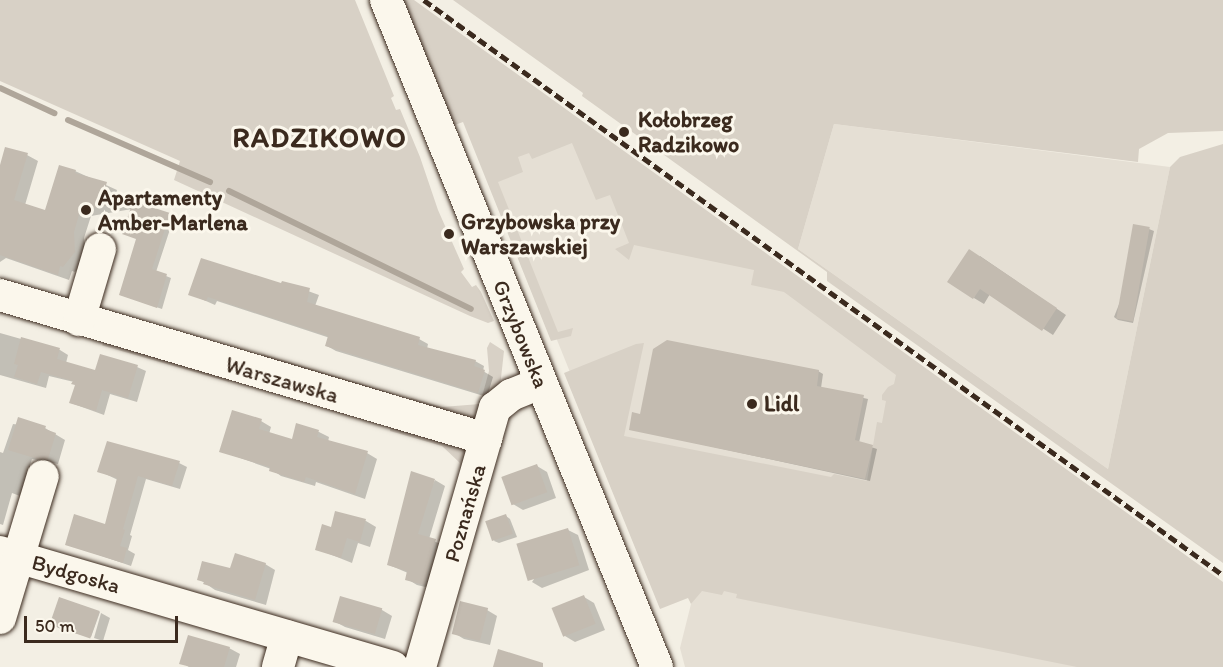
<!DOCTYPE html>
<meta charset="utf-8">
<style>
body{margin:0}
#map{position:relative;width:1223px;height:667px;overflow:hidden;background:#f3efe4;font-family:Itim,sans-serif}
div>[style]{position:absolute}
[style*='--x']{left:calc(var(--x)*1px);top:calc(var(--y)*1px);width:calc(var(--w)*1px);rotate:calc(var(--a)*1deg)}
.built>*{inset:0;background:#e5dfd4}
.green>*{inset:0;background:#d8d1c6;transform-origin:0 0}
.shadow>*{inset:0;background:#0003}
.stream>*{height:6px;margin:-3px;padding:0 3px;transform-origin:3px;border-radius:3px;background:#afa69a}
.building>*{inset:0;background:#c3bbb0;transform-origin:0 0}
.roads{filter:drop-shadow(0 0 2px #3b2a1e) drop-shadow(0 0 2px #3b2a1e)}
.minor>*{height:32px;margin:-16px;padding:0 16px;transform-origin:16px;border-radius:16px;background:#fbf7ec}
.rail>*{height:4.5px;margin-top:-2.25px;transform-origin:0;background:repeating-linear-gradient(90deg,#3b2a1e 0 9px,transparent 0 13.5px)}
.dots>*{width:16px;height:16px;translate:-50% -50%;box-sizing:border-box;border:3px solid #fbf7ec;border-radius:50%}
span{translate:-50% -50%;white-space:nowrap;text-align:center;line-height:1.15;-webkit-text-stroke:6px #fbf7ec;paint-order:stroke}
.poi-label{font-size:22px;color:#3b2a1e;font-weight:700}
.left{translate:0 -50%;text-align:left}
.street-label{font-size:22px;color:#3b2a1e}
.district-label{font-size:28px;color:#3b2a1e;font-weight:700;letter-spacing:1.5px}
.scale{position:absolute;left:24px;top:616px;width:154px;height:27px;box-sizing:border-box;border:3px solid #3b2a1e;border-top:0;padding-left:8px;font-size:18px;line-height:21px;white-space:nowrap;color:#3b2a1e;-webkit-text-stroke:4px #fbf7ec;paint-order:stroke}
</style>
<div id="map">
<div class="built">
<div style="clip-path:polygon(509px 81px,756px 256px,923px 380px,951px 509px,597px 439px,465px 112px)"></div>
<div style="clip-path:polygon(834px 124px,1170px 167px,1108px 469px,798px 249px)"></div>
<div style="clip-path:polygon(703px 584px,1109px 667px,685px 667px,680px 648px,691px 604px)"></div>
</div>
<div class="green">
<div style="clip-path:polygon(0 0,355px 0,394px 96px,391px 98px,396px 110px,400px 109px,420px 157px,438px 210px,464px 269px,461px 272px,472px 287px,476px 285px,481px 292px,494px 321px,488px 323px,470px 316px,174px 180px,180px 161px,0 81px)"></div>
<div style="clip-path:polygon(397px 0,414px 0,1223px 582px,1223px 667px,1077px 667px,736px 598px,737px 594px,724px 591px,722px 595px,702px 591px,691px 604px,688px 598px,660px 609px,564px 373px,636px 344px,644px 343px,624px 436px,831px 477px,834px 474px,867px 481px,877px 422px,882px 423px,886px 401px,882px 400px,882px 395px,888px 387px,894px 384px,896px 375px,784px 292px,751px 285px,754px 270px,634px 245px,629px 260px,615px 249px,629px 243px,610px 195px,596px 200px,572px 143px,532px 159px,529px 153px,518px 157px,523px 172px,498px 182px,558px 332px,573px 328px,571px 336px,551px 341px,463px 122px,452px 126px)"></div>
<div style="clip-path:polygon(453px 0,1223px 0,1223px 131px,1168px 133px,1139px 149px,1138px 162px,834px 124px,798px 249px,1108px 469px,1170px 167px,1180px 157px,1223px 144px,1223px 563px,827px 281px,827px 272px,582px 96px,583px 93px)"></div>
<div style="left:105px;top:336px;width:132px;height:10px;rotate:16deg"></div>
<div style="clip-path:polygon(490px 342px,504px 351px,500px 387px,481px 415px,468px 421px,408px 409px,411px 398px,442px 407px,480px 404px,489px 371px,487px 348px)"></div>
<div style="left:263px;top:354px;width:135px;height:11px;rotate:17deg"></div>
<div style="clip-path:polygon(392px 421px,459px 441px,468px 451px,460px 477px,460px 463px,442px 446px,390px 431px)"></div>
</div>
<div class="shadow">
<div style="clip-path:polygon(27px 155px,38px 161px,25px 205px,46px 211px,75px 171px,117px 190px,115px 197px,174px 217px,156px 272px,171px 278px,162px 309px,121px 295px,138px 239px,124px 234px,132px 209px,91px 216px,84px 238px,86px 258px,75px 272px,72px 271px,69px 280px,6px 258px,0 262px,0 171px)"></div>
<div style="clip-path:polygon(1149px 229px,1154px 231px,1133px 323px,1118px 320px,1114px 317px)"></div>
<div style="clip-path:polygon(980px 256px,1066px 315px,1053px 335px,990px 294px,984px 304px,974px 298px)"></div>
<div style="clip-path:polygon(283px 282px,319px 295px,315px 306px,419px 339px,428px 344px,427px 349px,475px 361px,484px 366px,483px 371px,493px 377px,487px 397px,336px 351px,327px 346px,330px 338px,217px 301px,215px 305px,190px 294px,282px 285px)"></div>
<div style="clip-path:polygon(0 333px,60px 350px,68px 355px,66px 363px,96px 372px,137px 367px,146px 371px,137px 402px,110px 394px,104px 415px,71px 403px,76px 385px,74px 382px,49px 376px,46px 388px,0 375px)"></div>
<div style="clip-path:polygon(818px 371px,823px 374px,821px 388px,868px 399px,859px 443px,877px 449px,870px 481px,631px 429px,641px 415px)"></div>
<div style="clip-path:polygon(261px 421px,271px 427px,269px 434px,293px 441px,297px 425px,319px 432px,329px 437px,328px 442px,367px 453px,377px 459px,365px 499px,316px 482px,315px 486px,281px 476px,271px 469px,221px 451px)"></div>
<div style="clip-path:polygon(13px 424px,45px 428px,65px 440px,58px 464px,32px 459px,20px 496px,12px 493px,3px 525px,0 524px,0 452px,3px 453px)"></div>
<div style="clip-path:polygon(179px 463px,187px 467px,180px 489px,146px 479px,130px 535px,132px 536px,128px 550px,135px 554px,131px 566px,67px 544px,106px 525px,118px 480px,99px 471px)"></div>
<div style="clip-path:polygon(537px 466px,547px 472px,556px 498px,523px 510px,513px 504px)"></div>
<div style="clip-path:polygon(435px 480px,445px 486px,429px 539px,445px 546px,434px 589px,417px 585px,407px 579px,408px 573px,389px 565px)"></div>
<div style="clip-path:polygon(336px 513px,366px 521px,376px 527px,370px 547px,358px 543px,352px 563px,317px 549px,332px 528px)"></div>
<div style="clip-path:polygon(506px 516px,510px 519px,517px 537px,499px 543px,494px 541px)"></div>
<div style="clip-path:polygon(568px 530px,578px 535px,589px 570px,542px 588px,532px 582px)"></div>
<div style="clip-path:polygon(265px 564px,275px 570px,266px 605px,215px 590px,199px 579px)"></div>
<div style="clip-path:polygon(584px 597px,594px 603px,605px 630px,575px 642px,565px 636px)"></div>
<div style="clip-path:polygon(60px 598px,100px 612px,91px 637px,62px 630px,52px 624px)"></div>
<div style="clip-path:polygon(341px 598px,382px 610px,392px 616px,385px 639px,345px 627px,334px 621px)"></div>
<div style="clip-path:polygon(487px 610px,497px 616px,490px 645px,464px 639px,454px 633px)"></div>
<div style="clip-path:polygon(101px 613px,110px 618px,103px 641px,94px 638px)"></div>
<div style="clip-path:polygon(229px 648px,240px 654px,236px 667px,189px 667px,181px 662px)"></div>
</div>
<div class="stream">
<div style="--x:0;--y:88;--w:60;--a:24.8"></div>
<div style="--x:68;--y:120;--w:155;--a:23.6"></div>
<div style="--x:229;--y:191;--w:269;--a:26"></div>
</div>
<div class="building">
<div style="clip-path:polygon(5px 147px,28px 153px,14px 200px,45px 210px,59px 165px,76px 170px,75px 173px,107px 182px,104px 192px,132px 201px,80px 211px,74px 232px,75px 252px,63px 267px,60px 266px,58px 275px,0 255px,0 165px)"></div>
<div style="clip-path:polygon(133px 201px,170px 213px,152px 269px,167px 274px,157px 308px,119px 295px,136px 239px,122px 234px)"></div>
<div style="left:1133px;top:224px;width:17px;height:96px;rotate:10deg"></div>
<div style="clip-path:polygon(969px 249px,1057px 308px,1042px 331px,980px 289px,973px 299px,947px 282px)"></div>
<div style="clip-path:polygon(201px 258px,281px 283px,282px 281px,310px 288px,307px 302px,420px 337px,418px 345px,476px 360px,474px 366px,485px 370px,478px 393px,325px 346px,328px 336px,208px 297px,206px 301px,188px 295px)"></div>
<div style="clip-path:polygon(21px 337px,60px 348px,57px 359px,95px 370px,100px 354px,138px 365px,128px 398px,102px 390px,96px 411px,69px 403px,75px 385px,71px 384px,73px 381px,41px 372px,37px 384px,14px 377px,18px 365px,14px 364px)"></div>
<div style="clip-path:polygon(667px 340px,819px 370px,817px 386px,864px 395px,855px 440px,873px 445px,865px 479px,629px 430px,632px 412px,640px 414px,653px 349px)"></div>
<div style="clip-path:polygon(232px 410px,262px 419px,259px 429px,292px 439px,296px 423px,319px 430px,317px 437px,368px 451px,355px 494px,306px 477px,304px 482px,269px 471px,270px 467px,219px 452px)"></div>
<div style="clip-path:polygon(18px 417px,46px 426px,45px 429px,56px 433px,48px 459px,38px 459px,8px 450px)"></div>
<div style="clip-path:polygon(107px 441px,180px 461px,172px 486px,138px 476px,123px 529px,125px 530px,120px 546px,127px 548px,123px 563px,65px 545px,74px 514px,105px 524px,117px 478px,97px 472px)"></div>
<div style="left:537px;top:464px;width:30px;height:38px;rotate:70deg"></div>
<div style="clip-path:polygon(411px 471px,435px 479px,418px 534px,436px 539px,424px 585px,405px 580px,407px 571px,387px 565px)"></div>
<div style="clip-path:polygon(335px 511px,366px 519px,360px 542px,347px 538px,341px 558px,315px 550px,322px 524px,331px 527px)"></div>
<div style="left:506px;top:514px;width:21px;height:22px;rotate:71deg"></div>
<div style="left:568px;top:528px;width:39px;height:54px;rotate:73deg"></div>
<div style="clip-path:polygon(235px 553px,266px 563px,255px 600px,203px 584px,204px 582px,197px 580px,202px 561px,230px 568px)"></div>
<div style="left:584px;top:595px;width:31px;height:35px;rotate:68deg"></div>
<div style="left:340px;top:596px;width:44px;height:27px;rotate:16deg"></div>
<div style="left:59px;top:597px;width:43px;height:29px;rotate:19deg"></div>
<div style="left:460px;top:601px;width:29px;height:34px;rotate:14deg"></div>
<div style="clip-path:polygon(188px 635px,230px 647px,224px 667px,191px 667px,179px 664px)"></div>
<div style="clip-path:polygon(498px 649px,543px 663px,543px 667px,493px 667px)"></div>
</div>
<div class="roads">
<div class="minor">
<div style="--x:386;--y:0;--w:720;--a:67.89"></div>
<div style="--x:0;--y:295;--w:507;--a:16.5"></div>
<div style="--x:79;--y:320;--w:74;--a:-73.5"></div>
<div style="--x:0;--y:552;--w:409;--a:16.3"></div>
<div style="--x:0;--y:618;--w:148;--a:-73.2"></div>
<div style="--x:278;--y:667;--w:32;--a:-74"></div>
<div style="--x:420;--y:667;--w:270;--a:-73.9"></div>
<div style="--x:495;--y:408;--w:21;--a:-39"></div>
<div style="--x:511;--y:395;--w:32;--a:-22"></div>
</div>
</div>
<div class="rail">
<div style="--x:424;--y:0;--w:984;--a:35.74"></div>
</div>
<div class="dots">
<div style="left:624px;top:132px;background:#3b2a1e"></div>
<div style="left:86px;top:210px;background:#3b2a1e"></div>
<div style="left:449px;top:234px;background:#3b2a1e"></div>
<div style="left:752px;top:404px;background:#3b2a1e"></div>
</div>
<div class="poi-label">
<span class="left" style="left:638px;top:132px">Kołobrzeg<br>Radzikowo</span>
<span class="left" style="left:98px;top:210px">Apartamenty<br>Amber-Marlena</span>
<span class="left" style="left:461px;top:234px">Grzybowska przy<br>Warszawskiej</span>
<span class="left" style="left:764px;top:404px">Lidl</span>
</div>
<div class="street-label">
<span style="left:521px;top:334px;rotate:68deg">Grzybowska</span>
<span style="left:282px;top:380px;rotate:16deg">Warszawska</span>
<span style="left:465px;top:513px;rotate:-74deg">Poznańska</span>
<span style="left:76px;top:574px;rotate:16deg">Bydgoska</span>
</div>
<div class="district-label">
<span style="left:320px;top:137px">RADZIKOWO</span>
</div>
<div class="scale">50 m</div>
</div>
